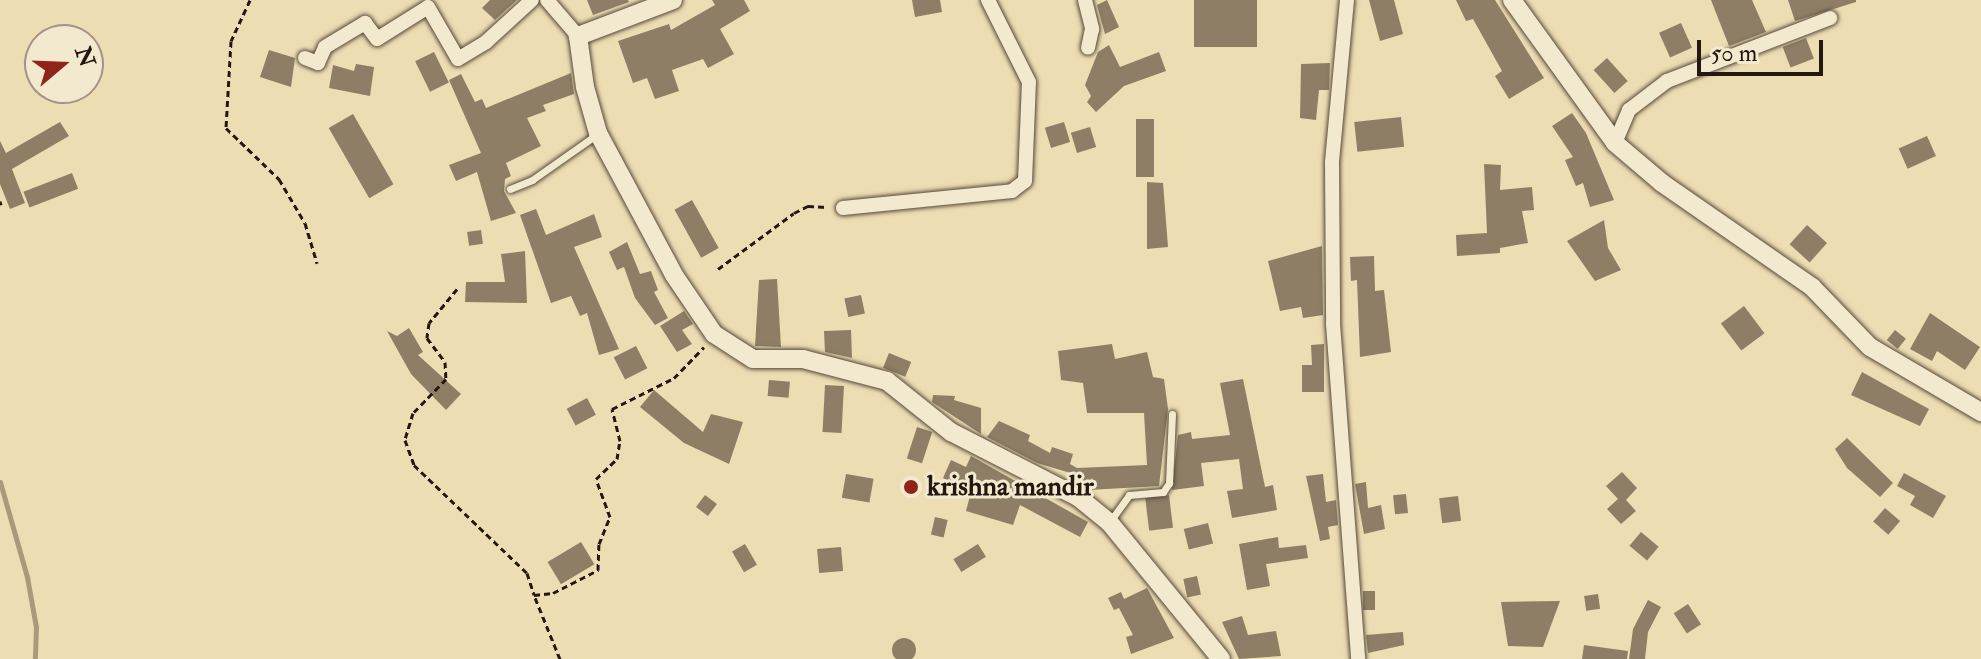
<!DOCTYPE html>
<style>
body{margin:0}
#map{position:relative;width:1981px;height:659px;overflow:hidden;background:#edddb3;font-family:"IM FELL Double Pica",serif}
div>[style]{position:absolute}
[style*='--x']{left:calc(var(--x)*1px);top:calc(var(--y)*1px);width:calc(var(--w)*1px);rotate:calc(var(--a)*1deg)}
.stream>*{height:5px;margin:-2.5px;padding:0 2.5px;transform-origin:2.5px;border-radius:2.5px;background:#a99a7c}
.building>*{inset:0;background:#8d7e65;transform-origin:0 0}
.round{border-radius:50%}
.path>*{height:3px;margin-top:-1.5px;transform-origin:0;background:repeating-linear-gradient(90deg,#241711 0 6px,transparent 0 10px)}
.roads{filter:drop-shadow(0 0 2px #56483a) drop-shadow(0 0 2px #56483a)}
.service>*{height:7px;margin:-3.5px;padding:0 3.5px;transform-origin:3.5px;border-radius:3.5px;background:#f3e9ce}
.minor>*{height:14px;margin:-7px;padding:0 7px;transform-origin:7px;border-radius:7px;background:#f3e9ce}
.tertiary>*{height:18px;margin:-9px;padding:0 9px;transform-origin:9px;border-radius:9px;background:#f3e9ce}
.dots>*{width:22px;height:22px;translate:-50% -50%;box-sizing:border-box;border:4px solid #f3e9ce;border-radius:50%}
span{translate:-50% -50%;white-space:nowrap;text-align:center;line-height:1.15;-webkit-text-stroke:6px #f3e9ce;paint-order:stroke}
.poi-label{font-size:28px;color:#241711;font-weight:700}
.left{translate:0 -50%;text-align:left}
.north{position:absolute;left:24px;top:24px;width:80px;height:80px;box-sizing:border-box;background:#f3e9ce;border:2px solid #a09582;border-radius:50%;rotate:71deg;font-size:22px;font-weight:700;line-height:32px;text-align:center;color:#241711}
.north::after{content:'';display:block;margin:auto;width:28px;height:36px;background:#8f2418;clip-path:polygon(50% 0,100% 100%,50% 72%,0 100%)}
.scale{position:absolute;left:1697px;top:40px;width:126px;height:36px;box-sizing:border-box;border:4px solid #241711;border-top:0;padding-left:10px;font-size:24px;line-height:28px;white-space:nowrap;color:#241711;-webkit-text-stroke:6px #f3e9ce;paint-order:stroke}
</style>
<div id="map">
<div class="stream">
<div style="--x:0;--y:482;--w:99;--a:74.1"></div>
<div style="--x:27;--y:577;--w:51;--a:79.8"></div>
<div style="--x:36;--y:627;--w:32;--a:92"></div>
</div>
<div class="building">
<div style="clip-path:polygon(490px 0,517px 0,495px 20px,482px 8px)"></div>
<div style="clip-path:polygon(587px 0,628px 0,629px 2px,593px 15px)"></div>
<div style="clip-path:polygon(712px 0,744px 0,750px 11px,720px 29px,734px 54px,708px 68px,703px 59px,672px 70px,679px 91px,655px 99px,647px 78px,633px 83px,618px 41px,669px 24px,671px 30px,715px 5px)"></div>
<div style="clip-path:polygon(912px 0,940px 0,942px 12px,915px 17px)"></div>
<div style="clip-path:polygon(1107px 0,1119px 27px,1105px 34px,1097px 5px)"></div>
<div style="left:1194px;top:0;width:63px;height:47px"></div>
<div style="clip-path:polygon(1369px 0,1394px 0,1403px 34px,1380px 41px)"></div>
<div style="clip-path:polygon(1456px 0,1495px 0,1544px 78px,1509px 99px,1495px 76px,1502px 71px,1473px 19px,1466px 21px)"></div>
<div style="clip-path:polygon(1711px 0,1752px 0,1766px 32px,1729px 46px)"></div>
<div style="clip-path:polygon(1788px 0,1856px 0,1856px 2px,1795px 21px)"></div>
<div style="left:1681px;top:23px;width:27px;height:24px;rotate:66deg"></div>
<div style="left:1806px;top:38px;width:22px;height:25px;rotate:69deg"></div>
<div style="clip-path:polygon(1109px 45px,1120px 67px,1159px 52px,1166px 71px,1124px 86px,1096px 112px,1087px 102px,1091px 96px,1085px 85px,1098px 52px)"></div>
<div style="clip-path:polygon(269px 50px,295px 58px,291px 87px,260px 77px)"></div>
<div style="left:434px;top:52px;width:34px;height:21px;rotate:64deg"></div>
<div style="left:1607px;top:58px;width:31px;height:18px;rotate:48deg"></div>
<div style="clip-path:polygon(1330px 63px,1329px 90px,1319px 90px,1316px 120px,1300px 118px,1301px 64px)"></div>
<div style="clip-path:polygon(356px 64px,374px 67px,370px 96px,329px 88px,333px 65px,354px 71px)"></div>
<div style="clip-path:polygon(571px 73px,574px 94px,543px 105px,546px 111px,527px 118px,541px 146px,506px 163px,511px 176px,505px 179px,504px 191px,516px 213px,491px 221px,477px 172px,456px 181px,449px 165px,481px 153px,449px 80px,461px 74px,475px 102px,482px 99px,486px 108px)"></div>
<div style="clip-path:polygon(1572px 113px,1586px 133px,1614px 200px,1590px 207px,1583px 183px,1576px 186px,1565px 160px,1573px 157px,1552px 126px)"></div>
<div style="left:353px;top:114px;width:81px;height:28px;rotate:60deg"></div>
<div style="left:1401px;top:117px;width:30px;height:47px;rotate:84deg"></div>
<div style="left:1136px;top:119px;width:18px;height:58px"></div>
<div style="clip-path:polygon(60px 122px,69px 136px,12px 169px,25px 203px,10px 209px,0 184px,0 141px,6px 153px)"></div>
<div style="left:1064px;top:122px;width:21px;height:20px;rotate:73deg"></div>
<div style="left:1090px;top:127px;width:21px;height:20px;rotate:73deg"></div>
<div style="left:1927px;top:136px;width:22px;height:31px;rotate:66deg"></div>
<div style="clip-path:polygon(1484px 164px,1501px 165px,1500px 190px,1532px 187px,1534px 210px,1522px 211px,1528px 243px,1500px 248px,1500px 253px,1457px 256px,1456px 235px,1487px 233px)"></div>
<div style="left:72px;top:173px;width:17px;height:52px;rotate:69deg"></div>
<div style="clip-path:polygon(1147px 182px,1163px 183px,1168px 247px,1147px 249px)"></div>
<div style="left:692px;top:200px;width:55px;height:20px;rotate:61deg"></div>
<div style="clip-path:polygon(536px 209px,546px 235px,594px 214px,602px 237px,574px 247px,619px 349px,599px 355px,587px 313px,580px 316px,571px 296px,551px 303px,520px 215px)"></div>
<div style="clip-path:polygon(1604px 220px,1608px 248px,1621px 270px,1595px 281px,1567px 241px)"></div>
<div style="left:1807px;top:225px;width:27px;height:26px;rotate:42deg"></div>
<div style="left:481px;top:230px;width:14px;height:14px;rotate:82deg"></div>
<div style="clip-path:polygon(627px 242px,640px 274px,651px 271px,658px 290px,654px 292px,668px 318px,655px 325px,635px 298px,624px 267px,617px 270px,609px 252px)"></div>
<div style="clip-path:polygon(1322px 246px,1323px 315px,1303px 318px,1301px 307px,1280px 311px,1268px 261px)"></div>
<div style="clip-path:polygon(525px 251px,527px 303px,465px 302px,466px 282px,505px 282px,501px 254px)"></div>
<div style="clip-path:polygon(1374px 256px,1375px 291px,1384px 290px,1391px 352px,1360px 357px,1357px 280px,1351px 281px,1350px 257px)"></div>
<div style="clip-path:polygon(777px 279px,781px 347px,755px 346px,759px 280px)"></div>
<div style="left:861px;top:295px;width:19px;height:17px;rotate:78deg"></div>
<div style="left:1744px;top:306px;width:34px;height:29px;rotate:53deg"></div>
<div style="clip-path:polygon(684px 311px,693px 324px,682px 330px,692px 344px,677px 352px,660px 326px)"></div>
<div style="clip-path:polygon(1930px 313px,1980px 347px,1965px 370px,1937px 351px,1932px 361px,1910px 349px)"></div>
<div style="clip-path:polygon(409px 328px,423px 352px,418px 355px,461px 394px,446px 410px,411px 374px,387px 331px,397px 336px)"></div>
<div style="clip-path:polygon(851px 330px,852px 358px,825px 352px,824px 331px)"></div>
<div style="left:1895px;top:330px;width:14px;height:13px;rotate:39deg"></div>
<div style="clip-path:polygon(1112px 344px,1115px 359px,1147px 352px,1153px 377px,1164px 379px,1168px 409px,1159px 486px,1089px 490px,1077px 483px,1077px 475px,1037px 463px,987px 437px,999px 421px,1030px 435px,1028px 441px,1050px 453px,1052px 447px,1073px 454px,1070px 464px,1077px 468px,1147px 465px,1144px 413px,1087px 413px,1083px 383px,1061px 380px,1058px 351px)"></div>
<div style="clip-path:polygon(1324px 344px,1324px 392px,1302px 392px,1302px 365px,1312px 365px,1311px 345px)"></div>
<div style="left:636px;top:346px;width:25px;height:25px;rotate:63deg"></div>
<div style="left:889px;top:353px;width:24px;height:16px;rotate:22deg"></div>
<div style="clip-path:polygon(1862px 372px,1929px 409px,1920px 426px,1851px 395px)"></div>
<div style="clip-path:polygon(1243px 379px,1265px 487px,1273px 485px,1277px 510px,1232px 518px,1227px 491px,1243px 489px,1239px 459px,1201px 463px,1204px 486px,1172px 490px,1178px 435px,1191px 432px,1192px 439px,1230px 435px,1220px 383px)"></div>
<div style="left:769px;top:380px;width:21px;height:16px;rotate:5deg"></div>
<div style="left:825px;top:385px;width:19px;height:47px;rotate:3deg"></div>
<div style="clip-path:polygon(654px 390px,703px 432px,711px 414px,743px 422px,729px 464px,684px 443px,640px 407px)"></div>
<div style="clip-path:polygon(933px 395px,955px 396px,954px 400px,981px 408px,981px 434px,932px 402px)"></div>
<div style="left:587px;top:398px;width:19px;height:23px;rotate:62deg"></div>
<div style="left:917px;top:427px;width:16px;height:33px;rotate:18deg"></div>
<div style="clip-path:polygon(1847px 438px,1893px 483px,1880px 497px,1847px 468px,1835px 449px)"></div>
<div style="clip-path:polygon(971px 456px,1088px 522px,1080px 537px,1020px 505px,1013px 525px,966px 511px,971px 492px,943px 478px,951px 460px,966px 467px)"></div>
<div style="clip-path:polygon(1622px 472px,1637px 488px,1626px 500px,1636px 511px,1621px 524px,1607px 509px,1618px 499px,1606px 486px)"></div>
<div style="clip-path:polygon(1904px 473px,1946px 496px,1933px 518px,1910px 505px,1915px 496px,1897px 486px)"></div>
<div style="left:846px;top:474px;width:28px;height:24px;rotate:10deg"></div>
<div style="clip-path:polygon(1323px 474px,1326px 502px,1336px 500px,1338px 525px,1328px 527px,1330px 539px,1320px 541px,1306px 476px)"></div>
<div style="clip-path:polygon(1366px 482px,1368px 508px,1381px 505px,1385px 529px,1364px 534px,1355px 484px)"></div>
<div style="left:1406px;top:494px;width:19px;height:13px;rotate:84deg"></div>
<div style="left:705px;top:495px;width:15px;height:15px;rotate:37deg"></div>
<div style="left:1169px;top:495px;width:33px;height:24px;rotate:83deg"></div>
<div style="left:1458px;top:496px;width:25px;height:19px;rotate:83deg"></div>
<div style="left:1885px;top:508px;width:20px;height:18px;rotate:41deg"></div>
<div style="left:935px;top:517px;width:13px;height:18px;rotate:13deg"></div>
<div style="left:1208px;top:523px;width:21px;height:25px;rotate:76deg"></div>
<div style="left:1641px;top:532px;width:23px;height:18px;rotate:40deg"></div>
<div style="clip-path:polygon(1278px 537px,1279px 548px,1306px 545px,1308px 558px,1266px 564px,1270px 586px,1247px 590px,1239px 544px)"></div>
<div style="left:581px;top:542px;width:26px;height:39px;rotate:59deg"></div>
<div style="left:745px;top:544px;width:24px;height:15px;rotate:60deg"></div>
<div style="left:978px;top:544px;width:15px;height:29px;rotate:58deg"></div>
<div style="left:841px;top:547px;width:24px;height:24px;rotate:85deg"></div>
<div style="left:1197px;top:576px;width:19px;height:14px;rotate:78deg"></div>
<div style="clip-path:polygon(1147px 588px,1174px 638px,1131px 654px,1126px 637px,1133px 635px,1119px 608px,1114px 610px,1108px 598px,1121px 592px,1124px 599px)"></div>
<div style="left:1363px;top:591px;width:12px;height:19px"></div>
<div style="left:1598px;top:594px;width:15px;height:14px;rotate:82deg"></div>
<div style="clip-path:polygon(1648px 600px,1661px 607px,1648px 632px,1645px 659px,1629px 659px,1633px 629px)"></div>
<div style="clip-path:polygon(1560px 601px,1543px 647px,1508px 646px,1501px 602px)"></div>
<div style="left:1688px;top:604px;width:24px;height:17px;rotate:57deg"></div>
<div style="clip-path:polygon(1242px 616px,1248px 635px,1276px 631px,1281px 656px,1239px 659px,1222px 622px)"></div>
<div style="clip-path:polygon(1403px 632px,1404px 645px,1368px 653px,1366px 635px)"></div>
<div class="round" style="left:892px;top:638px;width:24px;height:24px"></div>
<div style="clip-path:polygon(1584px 645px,1628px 651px,1627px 659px,1582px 659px)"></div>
</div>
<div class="path">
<div style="--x:250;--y:0;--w:45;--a:114.9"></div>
<div style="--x:231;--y:41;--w:87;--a:93.3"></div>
<div style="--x:226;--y:128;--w:74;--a:43.9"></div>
<div style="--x:279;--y:179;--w:51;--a:59.4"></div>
<div style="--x:305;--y:223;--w:42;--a:73.3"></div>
<div style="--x:0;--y:201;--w:4;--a:76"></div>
<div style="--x:718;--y:269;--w:94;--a:-36.4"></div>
<div style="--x:794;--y:213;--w:16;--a:-27"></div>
<div style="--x:808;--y:206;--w:19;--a:3"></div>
<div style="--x:457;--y:289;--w:44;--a:129.5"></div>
<div style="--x:429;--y:323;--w:15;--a:98"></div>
<div style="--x:427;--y:338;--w:30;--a:53"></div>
<div style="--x:445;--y:362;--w:17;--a:87"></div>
<div style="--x:446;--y:379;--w:47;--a:134.1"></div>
<div style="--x:413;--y:413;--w:28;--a:107"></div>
<div style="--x:405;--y:440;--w:27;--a:70"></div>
<div style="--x:414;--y:465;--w:156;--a:43.7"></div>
<div style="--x:527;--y:573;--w:23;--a:72"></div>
<div style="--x:560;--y:659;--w:69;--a:-112.1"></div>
<div style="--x:534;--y:595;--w:19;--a:-6"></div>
<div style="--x:553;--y:593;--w:51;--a:-27.1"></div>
<div style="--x:598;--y:570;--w:26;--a:-88"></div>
<div style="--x:599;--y:544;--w:29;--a:-68"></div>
<div style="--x:610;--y:517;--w:40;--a:-110.2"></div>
<div style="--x:596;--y:479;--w:29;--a:-44"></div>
<div style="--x:617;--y:459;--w:18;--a:-81"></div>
<div style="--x:620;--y:441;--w:33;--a:-104"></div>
<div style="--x:612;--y:409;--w:69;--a:-26.6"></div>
<div style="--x:674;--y:378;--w:43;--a:-45.9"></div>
</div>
<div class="roads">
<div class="service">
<div style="--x:510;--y:189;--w:24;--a:-22"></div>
<div style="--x:532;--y:180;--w:78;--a:-35.1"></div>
<div style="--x:1111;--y:520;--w:31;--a:-54"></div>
<div style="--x:1129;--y:495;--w:34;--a:-5"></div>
<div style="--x:1163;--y:492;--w:11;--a:-56"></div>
<div style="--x:1169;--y:483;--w:69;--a:-87.5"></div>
</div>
<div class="minor">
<div style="--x:547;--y:0;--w:48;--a:49.3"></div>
<div style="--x:1085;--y:0;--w:30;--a:76"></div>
<div style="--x:1092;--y:29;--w:19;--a:102"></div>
<div style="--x:1347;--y:0;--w:163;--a:95.3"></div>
<div style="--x:1332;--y:162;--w:162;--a:89.6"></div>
<div style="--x:1333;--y:324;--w:336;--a:85.7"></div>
<div style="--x:305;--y:58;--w:14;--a:21"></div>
<div style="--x:318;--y:63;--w:17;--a:-66"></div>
<div style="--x:325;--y:47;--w:47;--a:-31"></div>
<div style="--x:365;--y:23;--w:20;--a:53"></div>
<div style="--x:377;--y:39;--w:60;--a:-32.1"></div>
<div style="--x:428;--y:7;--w:60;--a:60"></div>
<div style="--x:458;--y:59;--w:33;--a:-31"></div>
<div style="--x:486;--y:42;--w:62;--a:-42.4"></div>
<div style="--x:1615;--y:143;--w:36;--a:-67"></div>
<div style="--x:1629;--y:110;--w:48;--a:-37.3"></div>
<div style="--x:1667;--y:81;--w:175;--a:-21.1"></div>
<div style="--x:843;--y:208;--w:170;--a:-5.7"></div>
<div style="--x:1012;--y:191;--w:16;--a:-38"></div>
<div style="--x:1025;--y:181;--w:99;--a:-87.7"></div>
<div style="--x:1029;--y:82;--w:92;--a:-116.6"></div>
</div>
<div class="tertiary">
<div style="--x:673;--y:0;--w:102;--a:159.2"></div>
<div style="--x:578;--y:36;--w:51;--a:82.2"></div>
<div style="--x:585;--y:87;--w:48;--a:74.2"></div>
<div style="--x:598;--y:133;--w:161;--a:61.8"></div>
<div style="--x:674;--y:275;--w:71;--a:55.9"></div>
<div style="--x:714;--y:334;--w:46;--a:32.7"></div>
<div style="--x:753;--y:359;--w:50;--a:0"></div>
<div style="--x:803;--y:359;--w:87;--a:14.7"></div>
<div style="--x:887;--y:381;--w:82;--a:38.6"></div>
<div style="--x:951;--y:432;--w:143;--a:27.1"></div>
<div style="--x:1078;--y:497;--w:40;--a:39"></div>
<div style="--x:1109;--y:522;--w:177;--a:50.7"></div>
<div style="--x:1512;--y:0;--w:176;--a:54.2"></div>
<div style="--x:1615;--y:143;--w:62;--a:40.4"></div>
<div style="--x:1662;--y:183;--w:183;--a:34.7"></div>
<div style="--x:1812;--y:287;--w:83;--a:46"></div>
<div style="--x:1870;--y:347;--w:129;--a:30.4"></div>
</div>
</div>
<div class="dots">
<div style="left:911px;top:487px;background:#8f2418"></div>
</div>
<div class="poi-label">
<span class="left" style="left:927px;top:487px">krishna mandir</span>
</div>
<div class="north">N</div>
<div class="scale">50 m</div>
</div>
